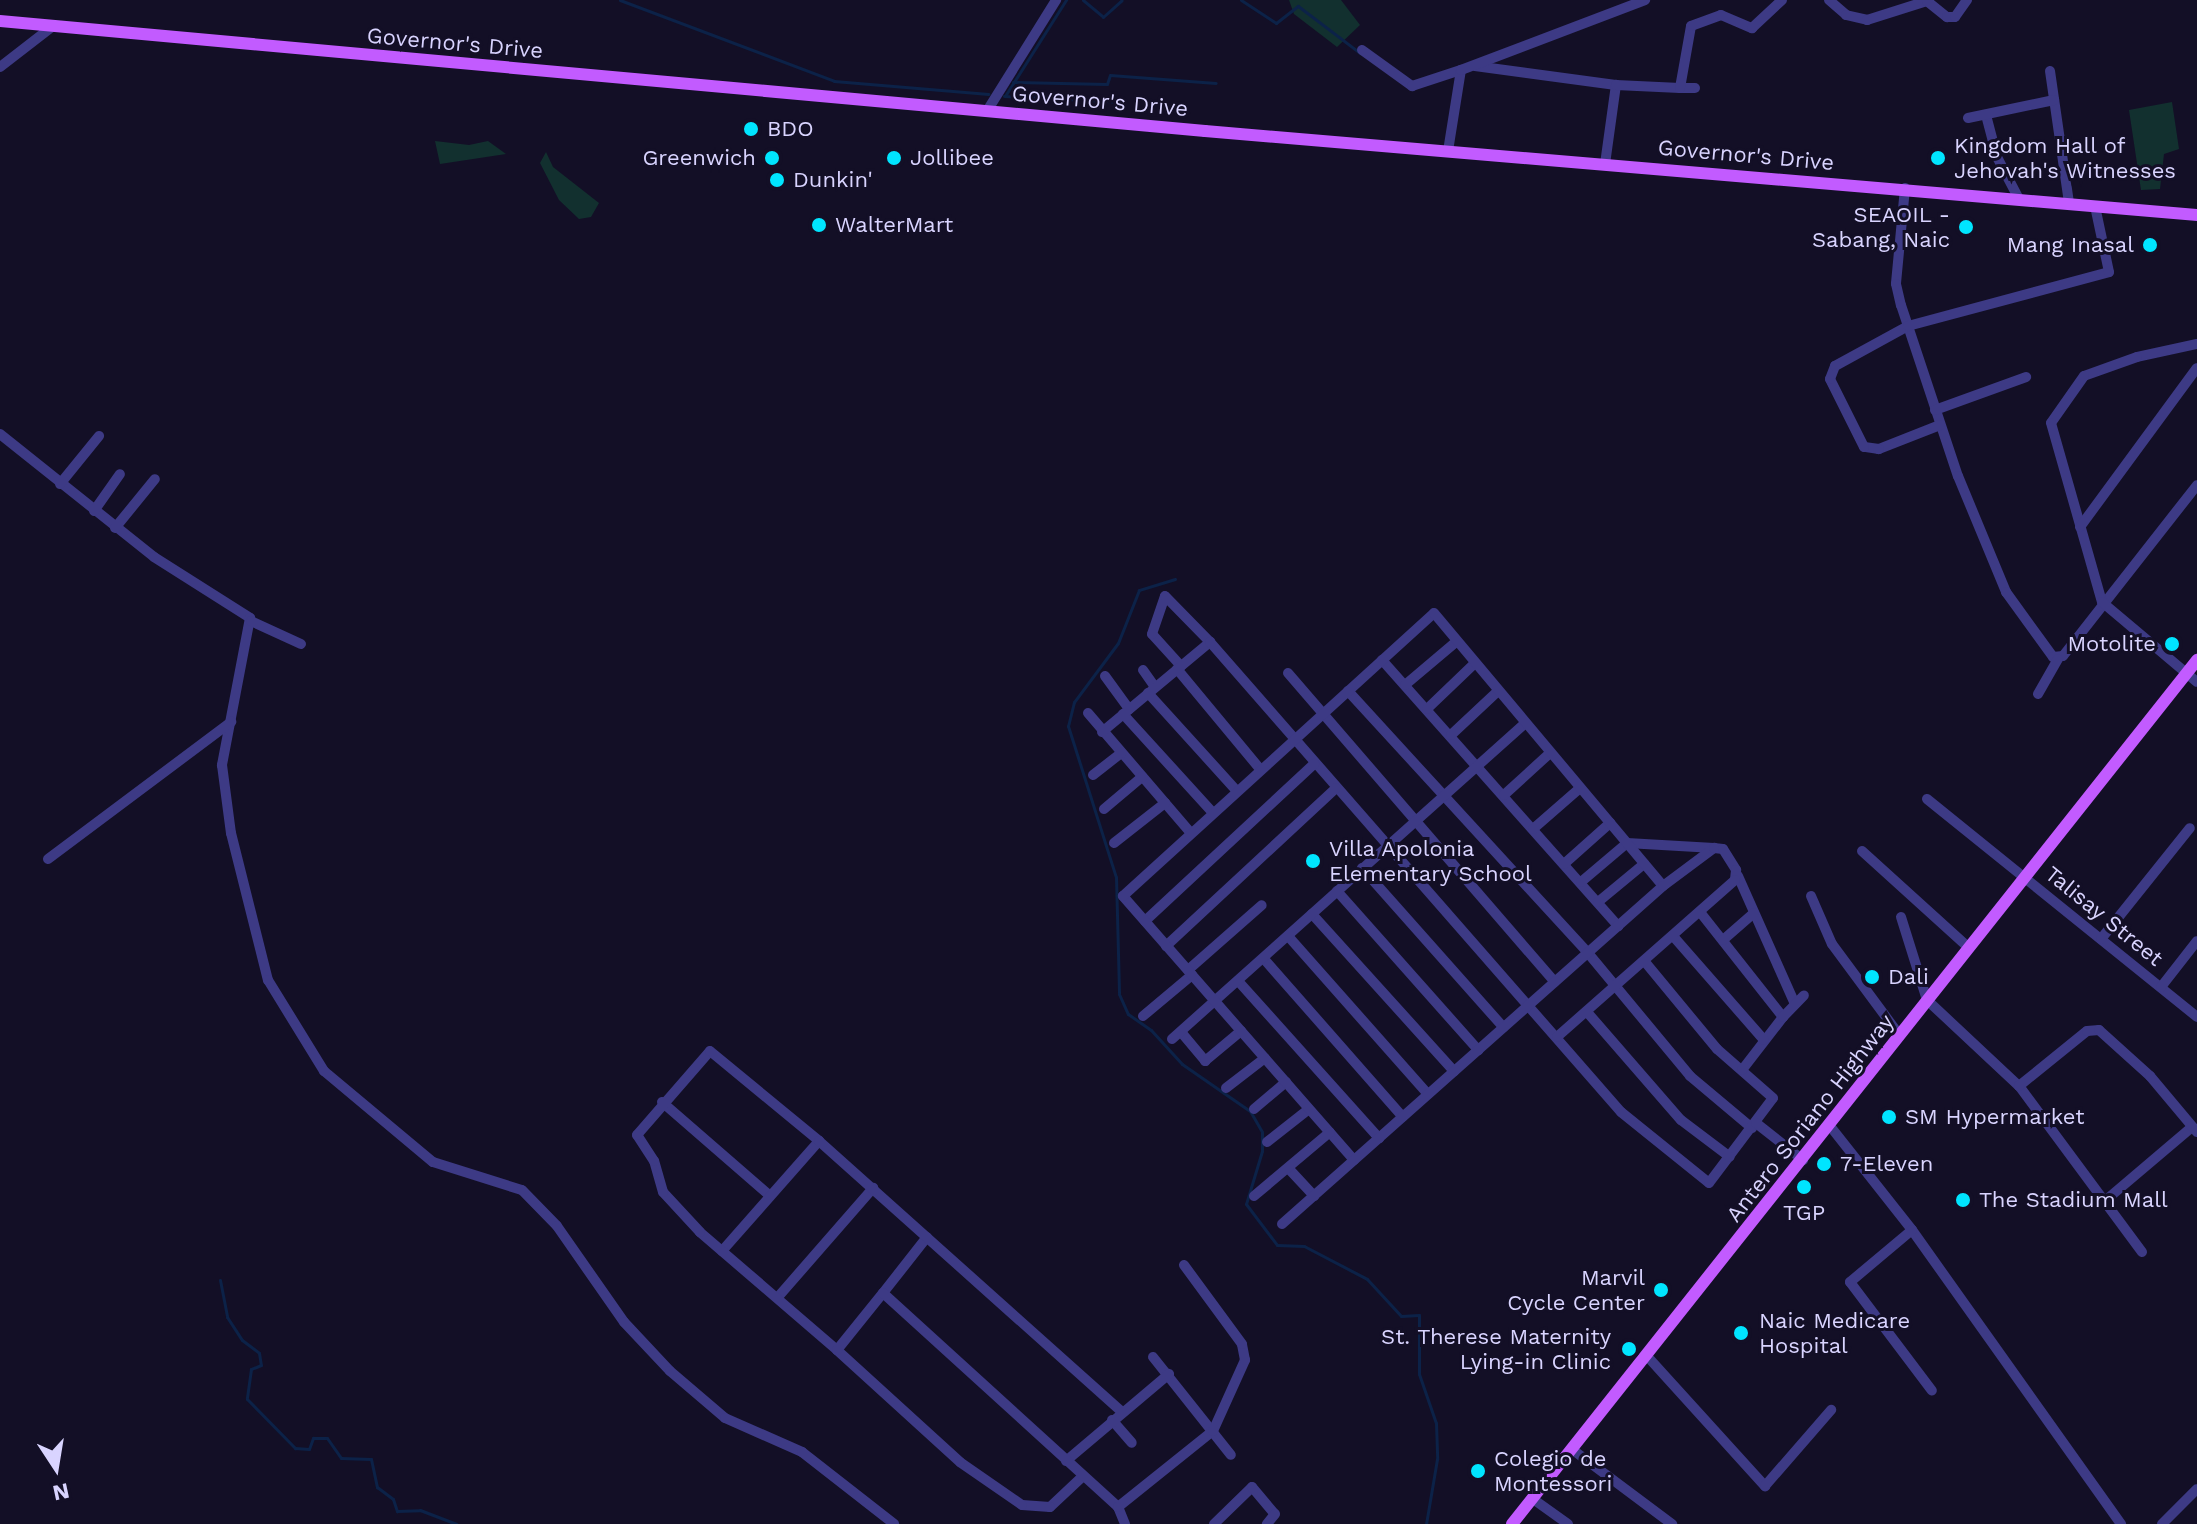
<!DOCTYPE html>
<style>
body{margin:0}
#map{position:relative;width:2197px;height:1524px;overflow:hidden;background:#130f26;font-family:"Work Sans",sans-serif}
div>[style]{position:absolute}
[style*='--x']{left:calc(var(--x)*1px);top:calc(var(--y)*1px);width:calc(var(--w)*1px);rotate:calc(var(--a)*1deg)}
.green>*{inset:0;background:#12302f}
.stream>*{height:3px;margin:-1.5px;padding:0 1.5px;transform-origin:1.5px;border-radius:1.5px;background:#0c2248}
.minor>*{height:10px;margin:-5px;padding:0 5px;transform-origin:5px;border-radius:5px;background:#3d3a85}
.major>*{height:12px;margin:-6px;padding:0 6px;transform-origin:6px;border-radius:6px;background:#c25bff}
.dots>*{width:22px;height:22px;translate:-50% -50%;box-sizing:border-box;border:4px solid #130f26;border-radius:50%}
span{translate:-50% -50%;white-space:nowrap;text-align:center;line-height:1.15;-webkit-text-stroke:6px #130f26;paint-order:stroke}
.street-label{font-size:22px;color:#d9d4ff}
.poi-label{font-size:22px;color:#d9d4ff}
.left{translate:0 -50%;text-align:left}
.right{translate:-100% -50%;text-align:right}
.north{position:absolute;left:16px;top:1428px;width:80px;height:80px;-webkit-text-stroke:6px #130f26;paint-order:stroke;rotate:168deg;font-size:22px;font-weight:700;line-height:32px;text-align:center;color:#d9d4ff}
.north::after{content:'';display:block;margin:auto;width:28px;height:36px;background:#d9d4ff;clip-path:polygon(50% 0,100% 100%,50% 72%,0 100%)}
</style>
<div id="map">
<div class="green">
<div style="clip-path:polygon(1289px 0,1341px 0,1360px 25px,1337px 47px,1294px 14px)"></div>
<div style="clip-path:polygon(2172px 102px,2179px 149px,2164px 154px,2160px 189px,2141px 190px,2129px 110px)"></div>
<div style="clip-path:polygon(435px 141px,469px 145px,488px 141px,506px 154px,440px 164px)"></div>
<div style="clip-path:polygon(546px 152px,553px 167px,599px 203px,591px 217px,579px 219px,559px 200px,540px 163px)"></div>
</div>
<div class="stream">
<div style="--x:620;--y:0;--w:229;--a:20.7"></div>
<div style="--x:834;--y:81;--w:155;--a:4.8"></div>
<div style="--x:1083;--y:0;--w:26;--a:40"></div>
<div style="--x:1103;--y:17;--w:25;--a:-42"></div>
<div style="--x:1241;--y:0;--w:42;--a:33.3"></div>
<div style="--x:1276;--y:23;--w:28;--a:-38"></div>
<div style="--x:1298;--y:6;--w:78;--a:37.2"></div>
<div style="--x:1013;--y:82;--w:94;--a:1.2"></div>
<div style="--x:1107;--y:84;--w:9;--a:-72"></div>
<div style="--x:1110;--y:75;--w:106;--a:4.3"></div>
<div style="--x:1004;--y:96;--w:120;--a:2.9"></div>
<div style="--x:1005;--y:96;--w:114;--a:-57.6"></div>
<div style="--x:1175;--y:579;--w:38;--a:163"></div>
<div style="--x:1139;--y:590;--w:57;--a:111.6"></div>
<div style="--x:1118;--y:643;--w:74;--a:126.7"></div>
<div style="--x:1074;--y:702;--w:25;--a:104"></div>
<div style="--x:1068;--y:726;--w:158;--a:72.4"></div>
<div style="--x:1116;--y:877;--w:117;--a:88.5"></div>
<div style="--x:1119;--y:994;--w:22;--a:66"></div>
<div style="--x:1128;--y:1014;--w:28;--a:35"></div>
<div style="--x:1151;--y:1030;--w:46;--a:47.6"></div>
<div style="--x:1182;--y:1064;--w:83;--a:34.7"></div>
<div style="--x:1250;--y:1111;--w:24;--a:60"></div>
<div style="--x:1262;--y:1132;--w:19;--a:90"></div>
<div style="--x:1262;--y:1151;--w:55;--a:106.8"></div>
<div style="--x:1246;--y:1204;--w:51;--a:52.9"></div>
<div style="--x:1277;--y:1245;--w:27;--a:2"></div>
<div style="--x:1304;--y:1246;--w:71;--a:27.6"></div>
<div style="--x:1367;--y:1279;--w:50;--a:47.4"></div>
<div style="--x:1401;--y:1316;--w:18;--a:-3"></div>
<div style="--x:1419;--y:1315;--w:59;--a:90"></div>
<div style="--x:1419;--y:1374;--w:52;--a:70.9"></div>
<div style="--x:1436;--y:1423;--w:36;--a:88"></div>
<div style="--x:1437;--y:1459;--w:66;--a:99.6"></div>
<div style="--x:220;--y:1280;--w:38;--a:79"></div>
<div style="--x:227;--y:1317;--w:27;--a:57"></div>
<div style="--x:242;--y:1340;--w:21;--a:37"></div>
<div style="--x:259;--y:1353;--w:12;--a:81"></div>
<div style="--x:261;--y:1365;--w:11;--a:158"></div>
<div style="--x:251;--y:1369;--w:30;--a:98"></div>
<div style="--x:247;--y:1399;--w:69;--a:45.6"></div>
<div style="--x:295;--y:1448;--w:14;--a:4"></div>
<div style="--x:309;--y:1449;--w:12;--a:-70"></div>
<div style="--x:313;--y:1438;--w:14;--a:0"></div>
<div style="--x:327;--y:1438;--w:24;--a:55"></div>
<div style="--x:341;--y:1458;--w:30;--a:2"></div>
<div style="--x:371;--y:1459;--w:29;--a:78"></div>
<div style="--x:377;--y:1487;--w:20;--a:37"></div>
<div style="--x:393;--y:1499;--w:13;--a:72"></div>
<div style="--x:397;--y:1511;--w:23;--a:-2"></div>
<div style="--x:420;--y:1510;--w:39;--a:21"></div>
</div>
<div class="minor">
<div style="--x:1829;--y:0;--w:23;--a:41"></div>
<div style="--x:1846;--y:15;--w:22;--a:13"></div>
<div style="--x:1867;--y:20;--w:63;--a:-17.6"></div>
<div style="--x:1927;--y:1;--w:26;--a:39"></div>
<div style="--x:1947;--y:17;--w:8;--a:0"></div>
<div style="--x:1955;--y:17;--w:21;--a:-55"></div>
<div style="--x:1362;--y:50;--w:62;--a:35.8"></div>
<div style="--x:1412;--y:86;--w:52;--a:-18.1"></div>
<div style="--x:1475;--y:66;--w:142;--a:7.7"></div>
<div style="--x:0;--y:67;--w:67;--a:-37.7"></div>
<div style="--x:2050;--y:71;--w:133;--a:81.8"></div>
<div style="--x:1680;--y:88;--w:15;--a:0"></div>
<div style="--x:987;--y:111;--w:131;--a:-58.1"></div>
<div style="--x:1986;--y:115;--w:43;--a:75.3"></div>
<div style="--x:1997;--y:157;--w:47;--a:62.4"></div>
<div style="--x:1968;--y:118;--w:88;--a:-11.8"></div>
<div style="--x:1448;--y:151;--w:82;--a:-80.9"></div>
<div style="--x:1461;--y:70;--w:197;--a:-20.8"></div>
<div style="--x:1605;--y:164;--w:80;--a:-82.1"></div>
<div style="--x:1616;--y:85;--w:64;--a:2.7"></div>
<div style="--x:1680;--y:88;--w:63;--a:-79.9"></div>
<div style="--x:1691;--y:26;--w:32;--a:-20"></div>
<div style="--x:1721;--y:15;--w:34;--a:23"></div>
<div style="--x:1752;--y:28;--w:41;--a:-43"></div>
<div style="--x:1905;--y:188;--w:96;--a:95.4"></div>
<div style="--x:1896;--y:284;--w:22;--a:77"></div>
<div style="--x:1901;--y:305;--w:180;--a:71.6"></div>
<div style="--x:1958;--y:476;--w:126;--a:67.5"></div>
<div style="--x:2006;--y:592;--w:80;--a:54.1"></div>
<div style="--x:2053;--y:657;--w:10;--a:-6"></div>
<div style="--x:2063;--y:656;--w:217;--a:-51.9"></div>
<div style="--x:2197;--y:344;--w:61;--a:167.8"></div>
<div style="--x:2137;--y:357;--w:56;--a:160.3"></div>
<div style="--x:2084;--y:376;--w:57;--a:125.1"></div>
<div style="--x:2051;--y:423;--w:186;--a:74.1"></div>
<div style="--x:2102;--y:602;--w:124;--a:40.1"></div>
<div style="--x:1935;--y:410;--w:97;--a:-19.9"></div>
<div style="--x:1940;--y:425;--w:66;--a:158.5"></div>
<div style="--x:1879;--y:449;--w:15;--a:-172"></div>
<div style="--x:1864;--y:447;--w:76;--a:-116.6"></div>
<div style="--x:1830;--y:379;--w:14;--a:-69"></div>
<div style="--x:1835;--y:366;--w:83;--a:-28.7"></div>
<div style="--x:1908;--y:326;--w:208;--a:-15"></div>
<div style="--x:2109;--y:272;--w:67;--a:-102"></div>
<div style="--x:0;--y:434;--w:197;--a:38.6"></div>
<div style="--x:154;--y:557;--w:114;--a:32.4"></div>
<div style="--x:250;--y:618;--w:150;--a:100.8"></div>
<div style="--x:222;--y:765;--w:69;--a:82.5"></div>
<div style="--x:231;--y:833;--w:152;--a:75.9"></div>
<div style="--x:268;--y:980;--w:107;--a:58.4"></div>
<div style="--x:324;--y:1071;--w:142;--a:39.9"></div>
<div style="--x:433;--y:1162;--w:93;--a:17.5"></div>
<div style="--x:522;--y:1190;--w:50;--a:45.8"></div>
<div style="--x:557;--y:1226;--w:117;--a:55.1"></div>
<div style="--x:624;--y:1322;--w:67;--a:46.8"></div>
<div style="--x:670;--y:1371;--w:72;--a:40.5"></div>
<div style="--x:725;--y:1418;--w:84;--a:23.8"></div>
<div style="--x:802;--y:1452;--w:117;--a:38"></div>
<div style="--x:60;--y:484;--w:62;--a:-50.9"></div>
<div style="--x:94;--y:511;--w:45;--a:-54.9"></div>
<div style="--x:2080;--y:527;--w:197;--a:-53.7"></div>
<div style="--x:115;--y:528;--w:63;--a:-50.8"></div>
<div style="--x:251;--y:621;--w:55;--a:24.7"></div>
<div style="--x:1382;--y:660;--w:356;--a:48.4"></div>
<div style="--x:1181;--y:666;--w:43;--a:-132.2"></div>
<div style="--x:1152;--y:634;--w:40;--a:-71.1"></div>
<div style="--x:1165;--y:596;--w:64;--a:45.6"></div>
<div style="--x:1177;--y:669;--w:131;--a:50.3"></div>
<div style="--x:1143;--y:670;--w:21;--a:55"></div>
<div style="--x:1288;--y:673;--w:408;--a:49.2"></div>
<div style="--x:1105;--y:676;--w:41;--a:54"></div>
<div style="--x:1405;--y:685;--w:68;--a:-40.2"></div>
<div style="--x:1348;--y:691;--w:355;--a:47.5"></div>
<div style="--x:1588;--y:953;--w:160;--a:50.3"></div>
<div style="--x:1690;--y:1076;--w:81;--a:40"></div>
<div style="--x:1148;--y:693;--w:132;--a:47.8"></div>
<div style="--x:2038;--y:694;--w:40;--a:-60.3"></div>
<div style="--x:1427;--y:709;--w:66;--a:-43.8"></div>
<div style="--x:1088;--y:713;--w:158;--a:49.4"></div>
<div style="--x:1123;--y:714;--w:134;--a:47.7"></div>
<div style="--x:1102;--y:732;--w:141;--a:-39.8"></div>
<div style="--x:1210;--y:642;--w:624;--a:48.83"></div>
<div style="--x:1621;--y:1112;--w:113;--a:38.9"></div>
<div style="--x:1709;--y:1183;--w:106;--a:-53"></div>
<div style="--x:1773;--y:1098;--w:74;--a:-138.8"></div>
<div style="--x:1717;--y:1049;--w:113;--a:-129.6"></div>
<div style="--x:1451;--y:735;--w:64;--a:-43.1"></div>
<div style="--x:1093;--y:775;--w:36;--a:-38"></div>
<div style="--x:1504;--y:795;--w:62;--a:-42.4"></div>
<div style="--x:1927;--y:799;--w:347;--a:38.9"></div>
<div style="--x:1104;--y:809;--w:50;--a:-40.1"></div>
<div style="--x:1533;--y:829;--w:62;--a:-41.1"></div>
<div style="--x:1114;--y:843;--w:65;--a:-38.1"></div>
<div style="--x:1862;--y:851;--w:143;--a:42.2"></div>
<div style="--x:48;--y:859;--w:229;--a:-36.8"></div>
<div style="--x:1564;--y:864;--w:62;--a:-41.7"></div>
<div style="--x:1362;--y:868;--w:213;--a:48.4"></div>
<div style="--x:1738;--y:876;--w:140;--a:66"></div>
<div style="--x:1581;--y:882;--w:60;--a:-40.3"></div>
<div style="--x:1627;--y:843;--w:87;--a:3.3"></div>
<div style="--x:1337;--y:891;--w:213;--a:48.4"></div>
<div style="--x:1811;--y:896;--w:52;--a:66.4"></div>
<div style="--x:1832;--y:944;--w:114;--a:53.5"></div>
<div style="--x:1598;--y:902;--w:60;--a:-39.6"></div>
<div style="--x:1700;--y:912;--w:134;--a:51.7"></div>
<div style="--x:1783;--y:1017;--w:67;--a:127.7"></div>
<div style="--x:1312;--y:914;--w:212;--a:47.9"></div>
<div style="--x:1901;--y:917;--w:87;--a:72.6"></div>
<div style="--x:1927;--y:1000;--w:126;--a:43.1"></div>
<div style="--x:1145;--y:921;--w:231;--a:-42.9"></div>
<div style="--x:1288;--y:936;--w:211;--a:48.5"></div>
<div style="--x:1673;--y:936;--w:138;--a:48.8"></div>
<div style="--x:2101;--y:939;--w:142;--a:-51.3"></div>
<div style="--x:1723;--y:940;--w:41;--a:-41.1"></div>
<div style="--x:1166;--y:946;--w:232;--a:-42.9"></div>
<div style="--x:1264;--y:959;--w:210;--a:48.7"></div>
<div style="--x:1188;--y:970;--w:98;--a:-41.3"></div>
<div style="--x:1239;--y:982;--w:210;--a:48.1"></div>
<div style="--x:2161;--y:987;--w:58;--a:-52"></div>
<div style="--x:1587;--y:1012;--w:143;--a:49"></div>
<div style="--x:1681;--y:1120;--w:61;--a:37.1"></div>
<div style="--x:1143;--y:1016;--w:64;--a:-39.9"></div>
<div style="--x:1783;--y:1017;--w:30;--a:-46"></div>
<div style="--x:1181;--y:1032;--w:38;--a:50"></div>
<div style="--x:1205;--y:1061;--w:47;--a:-39.8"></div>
<div style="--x:1172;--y:1039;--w:474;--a:-41.8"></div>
<div style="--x:1226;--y:1088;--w:49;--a:-37.6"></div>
<div style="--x:662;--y:1102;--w:143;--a:41"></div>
<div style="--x:1254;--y:1109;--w:42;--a:-40.2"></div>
<div style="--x:1756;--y:1123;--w:60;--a:38.2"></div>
<div style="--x:1830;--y:1126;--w:132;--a:51.7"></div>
<div style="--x:1912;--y:1230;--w:361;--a:54.6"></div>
<div style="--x:1267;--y:1142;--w:53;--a:-38.2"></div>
<div style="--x:1354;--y:1160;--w:351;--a:-131.2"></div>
<div style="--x:1123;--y:896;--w:420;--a:-42.3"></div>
<div style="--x:1434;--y:613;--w:356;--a:50"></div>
<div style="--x:1289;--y:1169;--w:37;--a:47"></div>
<div style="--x:1254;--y:1196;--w:99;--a:-40.1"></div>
<div style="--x:2106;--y:1200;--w:113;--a:-40.3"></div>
<div style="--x:1282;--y:1224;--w:509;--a:-41.58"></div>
<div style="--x:1663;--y:886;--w:64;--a:-36.7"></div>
<div style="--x:1714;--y:848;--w:9;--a:6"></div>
<div style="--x:1723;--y:849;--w:25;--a:58"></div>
<div style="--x:1736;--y:870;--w:10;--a:96"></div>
<div style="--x:1735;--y:880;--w:237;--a:138.6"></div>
<div style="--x:1912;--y:1230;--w:81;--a:140"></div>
<div style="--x:1850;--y:1282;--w:136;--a:53"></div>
<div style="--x:722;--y:1251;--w:147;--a:-48.6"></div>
<div style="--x:2142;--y:1252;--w:207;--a:-126.5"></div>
<div style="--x:2019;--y:1086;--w:87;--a:-39"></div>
<div style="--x:2087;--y:1031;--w:12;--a:-5"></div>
<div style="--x:2099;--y:1030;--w:69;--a:42"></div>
<div style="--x:2150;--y:1076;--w:73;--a:50"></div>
<div style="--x:883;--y:1293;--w:71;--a:-51.8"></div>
<div style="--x:778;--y:1297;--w:145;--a:-48.9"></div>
<div style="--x:837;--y:1350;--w:181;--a:-139.3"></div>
<div style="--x:700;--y:1232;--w:54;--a:-132.8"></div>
<div style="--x:663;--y:1192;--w:32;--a:-106"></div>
<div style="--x:654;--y:1161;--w:31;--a:-123"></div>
<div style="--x:637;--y:1135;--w:111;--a:-49"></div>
<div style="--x:710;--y:1051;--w:141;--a:39.5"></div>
<div style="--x:819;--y:1141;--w:405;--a:41.8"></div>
<div style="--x:1647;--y:1356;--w:176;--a:47.8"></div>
<div style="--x:1765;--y:1486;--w:101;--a:-49"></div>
<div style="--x:1153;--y:1357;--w:125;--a:51.5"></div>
<div style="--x:1112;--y:1420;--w:30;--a:49"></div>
<div style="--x:1573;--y:1450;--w:124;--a:36.8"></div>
<div style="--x:1066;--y:1461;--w:135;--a:-40.2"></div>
<div style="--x:1082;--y:1477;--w:44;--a:136.8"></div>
<div style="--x:1050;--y:1507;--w:28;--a:-176"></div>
<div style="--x:1022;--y:1505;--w:75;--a:-145.3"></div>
<div style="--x:960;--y:1462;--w:166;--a:-137.7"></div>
<div style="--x:837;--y:1350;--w:73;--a:-51.1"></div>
<div style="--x:883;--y:1293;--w:318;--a:42.3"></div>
<div style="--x:1533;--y:1499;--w:43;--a:35.5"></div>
<div style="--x:1125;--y:1524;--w:18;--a:-112"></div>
<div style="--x:1118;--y:1507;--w:122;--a:-38.7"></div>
<div style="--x:1213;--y:1431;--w:78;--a:-65.7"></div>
<div style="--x:1245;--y:1360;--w:16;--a:-101"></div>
<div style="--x:1242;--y:1344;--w:98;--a:-126.3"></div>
<div style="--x:1214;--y:1524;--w:53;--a:-44.2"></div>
<div style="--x:1252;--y:1487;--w:35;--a:50"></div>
<div style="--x:1275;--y:1514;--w:13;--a:129"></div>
<div style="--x:2162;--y:1524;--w:49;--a:-45"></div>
</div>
<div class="major">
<div style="--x:0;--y:21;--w:1210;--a:5.22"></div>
<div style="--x:1205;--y:131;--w:996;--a:4.84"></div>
<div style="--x:1512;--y:1524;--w:1103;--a:-51.59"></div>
</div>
<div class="dots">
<div style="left:751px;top:129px;background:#00e5ff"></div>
<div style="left:772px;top:158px;background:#00e5ff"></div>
<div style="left:894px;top:158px;background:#00e5ff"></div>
<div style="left:1938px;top:158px;background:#00e5ff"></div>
<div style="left:777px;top:180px;background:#00e5ff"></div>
<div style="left:819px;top:225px;background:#00e5ff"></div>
<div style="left:1966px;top:227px;background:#00e5ff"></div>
<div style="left:2150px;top:245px;background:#00e5ff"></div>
<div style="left:2172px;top:644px;background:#00e5ff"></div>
<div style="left:1313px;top:861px;background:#00e5ff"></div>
<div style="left:1872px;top:977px;background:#00e5ff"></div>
<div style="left:1889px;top:1117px;background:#00e5ff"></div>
<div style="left:1824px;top:1164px;background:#00e5ff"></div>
<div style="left:1804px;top:1187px;background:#00e5ff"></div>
<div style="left:1963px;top:1200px;background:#00e5ff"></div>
<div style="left:1661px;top:1290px;background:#00e5ff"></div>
<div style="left:1741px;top:1333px;background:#00e5ff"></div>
<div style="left:1629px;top:1349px;background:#00e5ff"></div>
<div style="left:1478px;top:1471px;background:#00e5ff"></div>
</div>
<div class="street-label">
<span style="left:455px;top:43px;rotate:5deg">Governor's Drive</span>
<span style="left:1100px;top:101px;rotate:5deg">Governor's Drive</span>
<span style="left:1746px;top:155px;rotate:5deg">Governor's Drive</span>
<span style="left:2104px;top:916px;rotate:39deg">Talisay Street</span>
<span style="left:1810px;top:1118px;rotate:-52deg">Antero Soriano Highway</span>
</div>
<div class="poi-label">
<span class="left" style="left:767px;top:129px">BDO</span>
<span class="left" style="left:1954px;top:158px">Kingdom Hall of<br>Jehovah's Witnesses</span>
<span class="right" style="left:756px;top:158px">Greenwich</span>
<span class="left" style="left:910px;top:158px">Jollibee</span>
<span class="left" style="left:793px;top:180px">Dunkin'</span>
<span class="right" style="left:1950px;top:227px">SEAOIL -<br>Sabang, Naic</span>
<span class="left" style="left:835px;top:225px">WalterMart</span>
<span class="right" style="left:2134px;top:245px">Mang Inasal</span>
<span class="right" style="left:2156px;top:644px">Motolite</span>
<span class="left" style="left:1329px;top:861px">Villa Apolonia<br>Elementary School</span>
<span class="left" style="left:1888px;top:977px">Dali</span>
<span class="left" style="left:1905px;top:1117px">SM Hypermarket</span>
<span class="left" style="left:1840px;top:1164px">7-Eleven</span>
<span class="left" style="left:1979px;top:1200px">The Stadium Mall</span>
<span style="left:1804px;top:1213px">TGP</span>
<span class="right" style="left:1645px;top:1290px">Marvil<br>Cycle Center</span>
<span class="left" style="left:1759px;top:1333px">Naic Medicare<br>Hospital</span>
<span class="right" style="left:1611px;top:1349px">St. Therese Maternity<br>Lying-in Clinic</span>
<span class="left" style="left:1494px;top:1471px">Colegio de<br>Montessori</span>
</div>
<div class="north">N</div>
</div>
